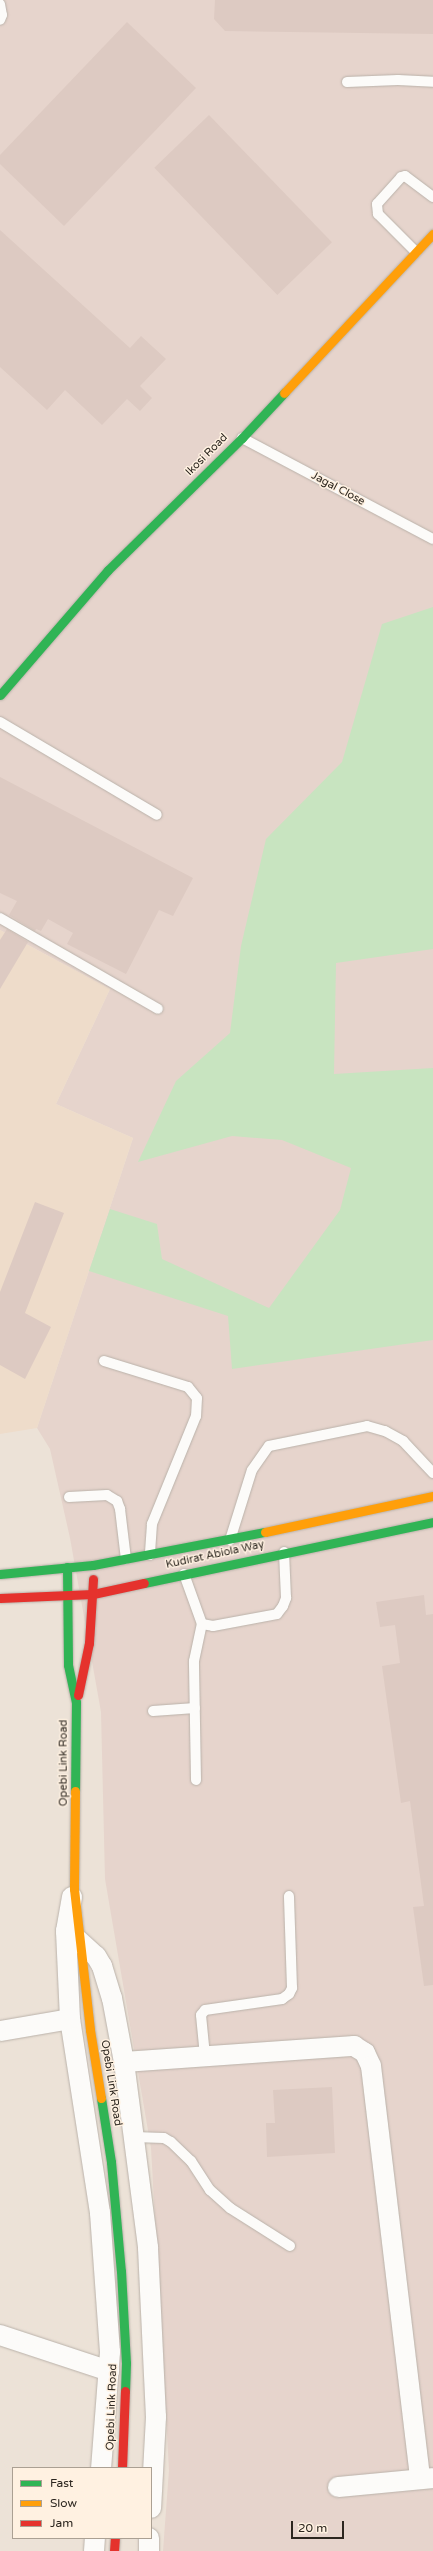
<!DOCTYPE html>
<style>
body{margin:0}
#map{position:relative;width:433px;height:2551px;overflow:hidden;background:#ece2d7;font-family:"Varela Round",sans-serif}
div>[style]{position:absolute}
[style*='--x']{left:calc(var(--x)*1px);top:calc(var(--y)*1px);width:calc(var(--w)*1px);rotate:calc(var(--a)*1deg)}
.industrial>*{inset:0;background:#e6d4cc}
.built>*{inset:0;background:#eedcca}
.green>*{inset:0;background:#c8e4c0}
.building>*{inset:0;background:#ddcac2;transform-origin:0 0}
.roads{filter:drop-shadow(0 0 1px #bab2aa) drop-shadow(0 0 1px #bab2aa)}
.lane>*{height:10px;margin:-5px;padding:0 5px;transform-origin:5px;border-radius:5px;background:#fcfbf9}
.street>*{height:20px;margin:-10px;padding:0 10px;transform-origin:10px;border-radius:10px;background:#fcfbf9}
.fast>*{height:9px;margin:-4.5px;padding:0 4.5px;transform-origin:4.5px;border-radius:4.5px;background:#30b455}
.slow>*{height:9px;margin:-4.5px;padding:0 4.5px;transform-origin:4.5px;border-radius:4.5px;background:#ff9f0a}
.jam>*{height:9px;margin:-4.5px;padding:0 4.5px;transform-origin:4.5px;border-radius:4.5px;background:#e5322d}
span{translate:-50% -50%;white-space:nowrap;text-align:center;line-height:1.15;-webkit-text-stroke:3px #fff1e1;paint-order:stroke}
.street-label{font-size:11px;color:#2c261f}
.legend{position:absolute;left:12px;top:2467px;width:140px;height:72px;box-sizing:border-box;background:#fff1e1;border:1px solid #aba093;margin:0;padding:5px 7px;list-style:none;font-size:12px;color:#2c261f}
.legend li{display:flex;align-items:center;gap:8px;height:20px}
.legend b{width:20px;border:1px solid #aba093}
.scale{position:absolute;left:291px;top:2521px;width:53px;height:18px;box-sizing:border-box;border:2px solid #2c261f;border-top:0;padding-left:5px;font-size:12px;line-height:14px;white-space:nowrap;color:#2c261f;-webkit-text-stroke:3px #fff1e1;paint-order:stroke}
</style>
<div id="map">
<div class="industrial">
<div style="clip-path:polygon(0 0,433px 0,433px 2551px,163px 2551px,169px 2470px,151px 2148px,105px 1879px,101px 1712px,70px 1538px,50px 1449px,37px 1428px,133px 1138px,56px 1104px,110px 989px,0 930px)"></div>
</div>
<div class="built">
<div style="clip-path:polygon(0 930px,110px 989px,56px 1104px,133px 1138px,37px 1428px,0 1434px)"></div>
</div>
<div class="green">
<div style="clip-path:polygon(433px 607px,433px 949px,336px 963px,334px 1074px,433px 1068px,433px 1340px,232px 1369px,228px 1316px,89px 1271px,110px 1209px,157px 1224px,162px 1259px,269px 1308px,340px 1210px,351px 1168px,282px 1140px,232px 1136px,138px 1162px,176px 1081px,230px 1033px,241px 946px,266px 839px,342px 762px,382px 624px)"></div>
</div>
<div class="building">
<div style="clip-path:polygon(215px 0,433px 0,433px 34px,225px 31px,214px 19px)"></div>
<div style="clip-path:polygon(127px 22px,196px 88px,64px 226px,0 164px,0 155px)"></div>
<div style="left:209px;top:115px;width:177px;height:76px;rotate:46deg"></div>
<div style="clip-path:polygon(0 230px,130px 348px,141px 336px,166px 359px,140px 386px,152px 398px,140px 411px,127px 399px,102px 425px,65px 390px,47px 410px,0 367px)"></div>
<div style="clip-path:polygon(0 777px,193px 878px,173px 916px,159px 910px,126px 974px,67px 944px,73px 933px,48px 919px,41px 931px,36px 929px,35px 931px,9px 915px,17px 901px,0 893px)"></div>
<div style="clip-path:polygon(7px 929px,28px 942px,0 989px,0 940px)"></div>
<div style="clip-path:polygon(35px 1202px,64px 1213px,25px 1313px,51px 1327px,25px 1379px,0 1365px,0 1292px)"></div>
<div style="clip-path:polygon(424px 1595px,426px 1615px,433px 1614px,433px 1985px,424px 1986px,413px 1907px,424px 1906px,410px 1801px,401px 1803px,382px 1666px,400px 1663px,395px 1625px,380px 1627px,376px 1602px)"></div>
<div style="clip-path:polygon(332px 2087px,335px 2153px,267px 2157px,266px 2123px,275px 2123px,273px 2090px)"></div>
</div>
<div class="roads">
<div class="lane">
<div style="--x:0;--y:4;--w:11;--a:80"></div>
<div style="--x:2;--y:15;--w:5;--a:112"></div>
<div style="--x:347;--y:82;--w:51;--a:-2.2"></div>
<div style="--x:398;--y:80;--w:35;--a:3"></div>
<div style="--x:416;--y:252;--w:54;--a:-135"></div>
<div style="--x:378;--y:214;--w:10;--a:-96"></div>
<div style="--x:377;--y:204;--w:36;--a:-48"></div>
<div style="--x:401;--y:177;--w:4;--a:-14"></div>
<div style="--x:405;--y:176;--w:35;--a:37"></div>
<div style="--x:242;--y:438;--w:216;--a:27.9"></div>
<div style="--x:0;--y:722;--w:182;--a:30.6"></div>
<div style="--x:0;--y:918;--w:182;--a:29.9"></div>
<div style="--x:104;--y:1361;--w:88;--a:17.2"></div>
<div style="--x:188;--y:1387;--w:14;--a:51"></div>
<div style="--x:197;--y:1398;--w:18;--a:93"></div>
<div style="--x:196;--y:1416;--w:117;--a:112.2"></div>
<div style="--x:152;--y:1524;--w:31;--a:94"></div>
<div style="--x:69;--y:1497;--w:38;--a:-3"></div>
<div style="--x:107;--y:1495;--w:12;--a:31"></div>
<div style="--x:117;--y:1501;--w:9;--a:69"></div>
<div style="--x:120;--y:1509;--w:50;--a:83.2"></div>
<div style="--x:230;--y:1540;--w:73;--a:-72.6"></div>
<div style="--x:252;--y:1470;--w:29;--a:-55"></div>
<div style="--x:269;--y:1446;--w:100;--a:-11.5"></div>
<div style="--x:367;--y:1426;--w:19;--a:16"></div>
<div style="--x:385;--y:1431;--w:21;--a:29"></div>
<div style="--x:403;--y:1441;--w:44;--a:46.8"></div>
<div style="--x:184;--y:1574;--w:53;--a:70.2"></div>
<div style="--x:202;--y:1624;--w:11;--a:10"></div>
<div style="--x:213;--y:1626;--w:65;--a:-10.6"></div>
<div style="--x:277;--y:1614;--w:10;--a:-53"></div>
<div style="--x:283;--y:1606;--w:9;--a:-69"></div>
<div style="--x:286;--y:1598;--w:46;--a:-92.5"></div>
<div style="--x:153;--y:1711;--w:42;--a:-4.1"></div>
<div style="--x:196;--y:1780;--w:119;--a:-91"></div>
<div style="--x:194;--y:1661;--w:38;--a:-78"></div>
<div style="--x:205;--y:2056;--w:41;--a:-95.6"></div>
<div style="--x:201;--y:2015;--w:6;--a:-51"></div>
<div style="--x:205;--y:2010;--w:78;--a:-8.1"></div>
<div style="--x:282;--y:1999;--w:9;--a:-36"></div>
<div style="--x:289;--y:1994;--w:7;--a:-63"></div>
<div style="--x:292;--y:1988;--w:92;--a:-91.9"></div>
<div style="--x:134;--y:2137;--w:30;--a:2"></div>
<div style="--x:164;--y:2138;--w:8;--a:30"></div>
<div style="--x:171;--y:2142;--w:28;--a:44"></div>
<div style="--x:191;--y:2161;--w:35;--a:57"></div>
<div style="--x:210;--y:2190;--w:27;--a:42"></div>
<div style="--x:230;--y:2208;--w:71;--a:32.3"></div>
</div>
<div class="street">
<div style="--x:72;--y:1897;--w:35;--a:100"></div>
<div style="--x:66;--y:1931;--w:88;--a:87.4"></div>
<div style="--x:70;--y:2019;--w:196;--a:81.2"></div>
<div style="--x:100;--y:2213;--w:139;--a:85.9"></div>
<div style="--x:110;--y:2352;--w:116;--a:94.4"></div>
<div style="--x:78;--y:1940;--w:24;--a:42"></div>
<div style="--x:96;--y:1956;--w:12;--a:59"></div>
<div style="--x:102;--y:1966;--w:34;--a:73"></div>
<div style="--x:112;--y:1998;--w:65;--a:79.4"></div>
<div style="--x:124;--y:2062;--w:188;--a:82.6"></div>
<div style="--x:148;--y:2248;--w:169;--a:87.3"></div>
<div style="--x:156;--y:2417;--w:91;--a:93.1"></div>
<div style="--x:0;--y:2031;--w:71;--a:-9.7"></div>
<div style="--x:124;--y:2062;--w:231;--a:-4"></div>
<div style="--x:354;--y:2046;--w:13;--a:32"></div>
<div style="--x:365;--y:2053;--w:14;--a:65"></div>
<div style="--x:371;--y:2066;--w:415;--a:83.2"></div>
<div style="--x:0;--y:2335;--w:115;--a:18.3"></div>
<div style="--x:338;--y:2487;--w:95;--a:-5.4"></div>
<div style="--x:94;--y:2551;--w:13;--a:-86"></div>
<div style="--x:149;--y:2551;--w:13;--a:-90"></div>
</div>
<div class="fast">
<div style="--x:0;--y:695;--w:165;--a:-49.2"></div>
<div style="--x:108;--y:570;--w:188;--a:-44.6"></div>
<div style="--x:242;--y:438;--w:62;--a:-47"></div>
<div style="--x:67;--y:1567;--w:98;--a:89.4"></div>
<div style="--x:68;--y:1665;--w:38;--a:78"></div>
<div style="--x:76;--y:1702;--w:89;--a:90.6"></div>
<div style="--x:0;--y:1574;--w:93;--a:-5.5"></div>
<div style="--x:93;--y:1565;--w:175;--a:-10.9"></div>
<div style="--x:144;--y:1583;--w:295;--a:-11.9"></div>
<div style="--x:101;--y:2098;--w:65;--a:81.1"></div>
<div style="--x:111;--y:2162;--w:109;--a:84.8"></div>
<div style="--x:121;--y:2271;--w:92;--a:86.9"></div>
<div style="--x:126;--y:2363;--w:28;--a:92"></div>
</div>
<div class="slow">
<div style="--x:284;--y:393;--w:218;--a:-46.9"></div>
<div style="--x:265;--y:1532;--w:172;--a:-12.1"></div>
<div style="--x:75;--y:1791;--w:98;--a:90.6"></div>
<div style="--x:74;--y:1889;--w:142;--a:83.5"></div>
<div style="--x:90;--y:2030;--w:69;--a:80.8"></div>
</div>
<div class="jam">
<div style="--x:0;--y:1598;--w:93;--a:-2.5"></div>
<div style="--x:93;--y:1594;--w:52;--a:-12.2"></div>
<div style="--x:78;--y:1695;--w:53;--a:-78.1"></div>
<div style="--x:89;--y:1643;--w:64;--a:-86.4"></div>
<div style="--x:122;--y:2468;--w:77;--a:-87.8"></div>
<div style="--x:114;--y:2551;--w:13;--a:-86"></div>
</div>
</div>
<div class="street-label">
<span style="left:207px;top:455px;rotate:-45deg">Ikosi Road</span>
<span style="left:338px;top:489px;rotate:28deg">Jagal Close</span>
<span style="left:215px;top:1555px;rotate:-12deg">Kudirat Abiola Way</span>
<span style="left:64px;top:1763px;rotate:-90deg">Opebi Link Road</span>
<span style="left:111px;top:2083px;rotate:81deg">Opebi Link Road</span>
<span style="left:112px;top:2407px;rotate:-88deg">Opebi Link Road</span>
</div>
<ul class="legend">
<li><b style="height:5px;background:#30b455"></b>Fast</li>
<li><b style="height:5px;background:#ff9f0a"></b>Slow</li>
<li><b style="height:5px;background:#e5322d"></b>Jam</li>
</ul>
<div class="scale">20 m</div>
</div>
